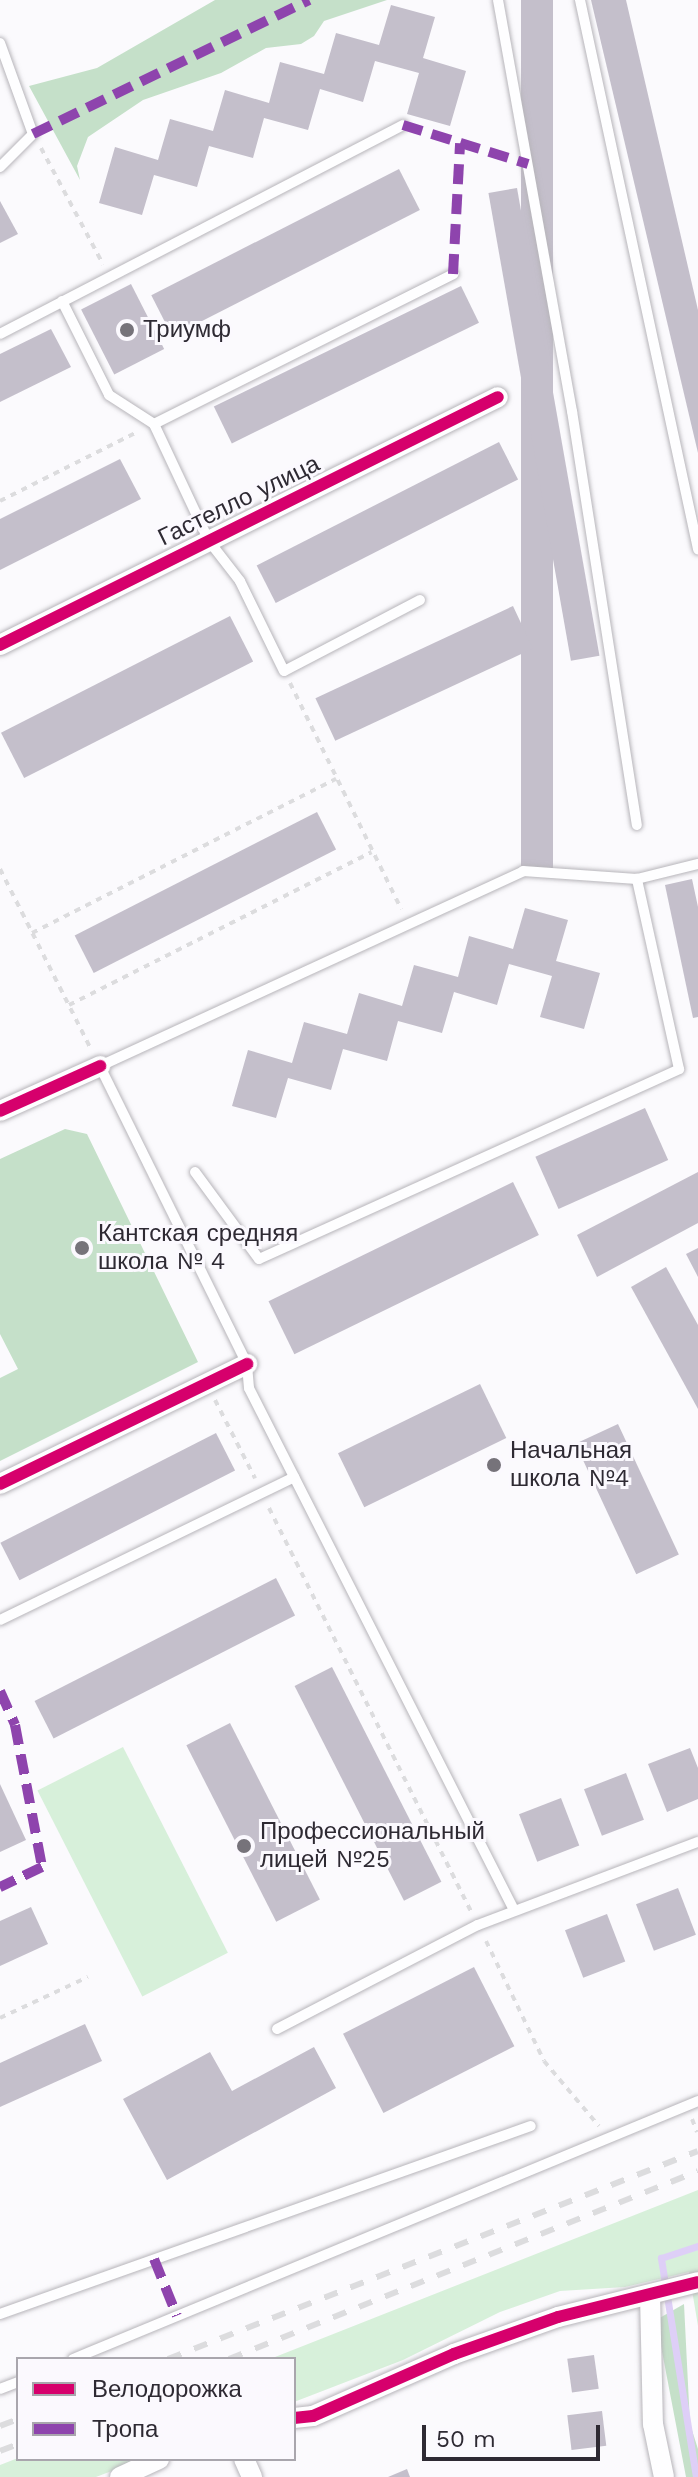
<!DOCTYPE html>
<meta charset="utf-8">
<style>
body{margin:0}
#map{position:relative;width:698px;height:2477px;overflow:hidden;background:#fbfafd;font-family:"Work Sans",sans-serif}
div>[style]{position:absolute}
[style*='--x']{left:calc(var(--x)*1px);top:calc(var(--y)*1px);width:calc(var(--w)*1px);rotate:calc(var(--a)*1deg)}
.green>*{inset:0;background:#d7f0da;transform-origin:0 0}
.forest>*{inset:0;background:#c5e0c9}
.stream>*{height:7px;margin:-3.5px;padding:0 3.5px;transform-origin:3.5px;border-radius:3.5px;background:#decff7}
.building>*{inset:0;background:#c4bfcb;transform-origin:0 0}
.path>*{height:4px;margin-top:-2px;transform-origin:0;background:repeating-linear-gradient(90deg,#dcdcde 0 6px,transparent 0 12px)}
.roads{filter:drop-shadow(0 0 2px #b7b5ba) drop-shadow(0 0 2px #b7b5ba)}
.lane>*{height:10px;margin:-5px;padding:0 5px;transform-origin:5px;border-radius:5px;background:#fefeff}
.street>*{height:20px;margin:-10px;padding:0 10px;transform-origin:10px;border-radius:10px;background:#fefeff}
.rail>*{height:6px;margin-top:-3px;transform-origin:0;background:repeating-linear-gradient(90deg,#dcdcde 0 14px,transparent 0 28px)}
.quiet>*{height:10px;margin-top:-5px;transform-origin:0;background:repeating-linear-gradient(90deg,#8e44ad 0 20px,transparent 0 30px)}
.cycleway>*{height:12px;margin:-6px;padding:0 6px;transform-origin:6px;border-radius:6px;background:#d6006c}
.dots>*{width:22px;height:22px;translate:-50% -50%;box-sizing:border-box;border:4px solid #fbf9fe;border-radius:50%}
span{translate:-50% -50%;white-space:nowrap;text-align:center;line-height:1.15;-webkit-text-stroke:6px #fbf9fe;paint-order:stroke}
.poi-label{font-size:24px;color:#2e2a33}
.left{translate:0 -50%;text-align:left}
.street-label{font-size:24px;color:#2e2a33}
.legend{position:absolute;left:16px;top:2357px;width:280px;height:104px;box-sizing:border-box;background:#fbf9fe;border:2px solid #a9a6ad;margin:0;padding:10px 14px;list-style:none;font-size:24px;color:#2e2a33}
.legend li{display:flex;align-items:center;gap:16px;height:40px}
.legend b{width:40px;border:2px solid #a9a6ad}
.scale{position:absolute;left:422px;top:2425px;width:178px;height:36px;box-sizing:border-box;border:4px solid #2e2a33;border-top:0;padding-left:10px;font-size:24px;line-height:28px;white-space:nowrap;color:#2e2a33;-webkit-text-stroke:6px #fbf9fe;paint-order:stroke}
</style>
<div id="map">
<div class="green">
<div style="left:123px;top:1747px;width:231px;height:96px;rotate:63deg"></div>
<div style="clip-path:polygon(698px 2190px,698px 2326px,689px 2272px,625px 2287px,560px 2291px,500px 2312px,403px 2360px,294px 2402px,294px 2359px,270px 2359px)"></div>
<div style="clip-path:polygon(18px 2458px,18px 2459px,143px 2459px,96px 2477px,0 2477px,0 2465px)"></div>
</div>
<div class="forest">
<div style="clip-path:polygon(215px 0,387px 0,324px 21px,314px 36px,301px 44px,266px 48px,221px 73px,143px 100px,88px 137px,77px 166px,80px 180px,29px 86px,97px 68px)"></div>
<div style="clip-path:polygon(65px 1129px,87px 1134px,198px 1362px,0 1461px,0 1378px,18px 1369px,0 1334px,0 1159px)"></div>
<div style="clip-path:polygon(684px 2304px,690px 2424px,698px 2449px,698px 2477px,686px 2477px,656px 2320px)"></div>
</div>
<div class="stream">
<div style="--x:696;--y:2477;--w:222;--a:-99.1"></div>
<div style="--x:661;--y:2258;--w:39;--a:-18"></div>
</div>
<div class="building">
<div style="left:521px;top:0;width:32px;height:870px"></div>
<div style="clip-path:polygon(591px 0,626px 0,698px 310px,698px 453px)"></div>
<div style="clip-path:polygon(391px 5px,435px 17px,423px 58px,466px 71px,450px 126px,407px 114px,419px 73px,375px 61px,363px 102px,320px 89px,308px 130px,264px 118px,253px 158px,209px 146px,197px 187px,154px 175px,142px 215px,99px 203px,115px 147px,158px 160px,170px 119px,213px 131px,225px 90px,269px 103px,280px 62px,324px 74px,336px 33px,379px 45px)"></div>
<div style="left:399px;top:169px;width:46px;height:278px;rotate:63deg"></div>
<div style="left:517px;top:188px;width:475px;height:29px;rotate:80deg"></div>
<div style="clip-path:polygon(0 201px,18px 234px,0 243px)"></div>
<div style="left:131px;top:284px;width:73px;height:56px;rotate:63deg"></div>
<div style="left:461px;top:286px;width:41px;height:275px;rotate:64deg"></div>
<div style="clip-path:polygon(51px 329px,71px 367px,0 402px,0 354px)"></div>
<div style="left:499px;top:442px;width:42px;height:272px;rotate:63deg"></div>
<div style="clip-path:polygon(120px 459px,141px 499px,0 570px,0 519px)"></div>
<div style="left:513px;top:606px;width:47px;height:218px;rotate:65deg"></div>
<div style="left:230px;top:616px;width:51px;height:257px;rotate:63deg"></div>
<div style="left:317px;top:812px;width:42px;height:272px;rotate:63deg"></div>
<div style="clip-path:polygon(692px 879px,698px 907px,698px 1017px,693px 1018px,665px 885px)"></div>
<div style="clip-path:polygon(525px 908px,568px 920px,556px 961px,600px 973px,584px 1029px,540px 1017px,552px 976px,509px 964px,497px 1005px,454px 992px,442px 1033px,398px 1021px,387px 1061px,343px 1049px,331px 1090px,288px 1078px,276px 1118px,232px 1106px,248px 1050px,292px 1063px,304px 1022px,347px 1034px,359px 993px,402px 1006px,414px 965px,458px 977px,469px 936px,513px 949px)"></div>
<div style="left:645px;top:1108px;width:57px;height:120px;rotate:66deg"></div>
<div style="clip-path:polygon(698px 1172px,698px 1223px,597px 1277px,577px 1235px)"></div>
<div style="left:513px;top:1182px;width:59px;height:272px;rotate:64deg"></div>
<div style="clip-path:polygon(698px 1248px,698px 1277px,686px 1254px)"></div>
<div style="clip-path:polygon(666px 1267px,698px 1325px,698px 1409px,631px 1287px)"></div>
<div style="left:480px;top:1384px;width:60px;height:158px;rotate:64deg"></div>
<div style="left:618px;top:1424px;width:144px;height:47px;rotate:65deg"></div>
<div style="left:216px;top:1433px;width:42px;height:242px;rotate:63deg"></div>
<div style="left:276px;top:1578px;width:42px;height:271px;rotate:63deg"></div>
<div style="left:332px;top:1667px;width:241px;height:42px;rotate:63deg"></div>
<div style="left:230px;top:1723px;width:198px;height:49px;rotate:63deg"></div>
<div style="clip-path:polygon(690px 1748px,698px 1768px,698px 1799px,667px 1812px,648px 1764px)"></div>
<div style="left:626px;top:1773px;width:50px;height:45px;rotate:69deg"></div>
<div style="clip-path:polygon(0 1784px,26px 1840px,0 1852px)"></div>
<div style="left:561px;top:1798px;width:51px;height:45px;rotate:69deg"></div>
<div style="left:678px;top:1888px;width:50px;height:45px;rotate:69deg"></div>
<div style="clip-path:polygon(31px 1907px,48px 1944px,0 1966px,0 1921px)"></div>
<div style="left:607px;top:1914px;width:51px;height:45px;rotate:69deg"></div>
<div style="left:474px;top:1967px;width:89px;height:147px;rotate:63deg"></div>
<div style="clip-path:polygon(85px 2024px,102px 2061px,0 2107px,0 2063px)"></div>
<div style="clip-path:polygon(314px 2047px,336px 2088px,167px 2180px,123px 2099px,210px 2052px,232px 2091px)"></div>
<div style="left:594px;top:2355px;width:34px;height:27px;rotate:82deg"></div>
<div style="left:602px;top:2411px;width:35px;height:35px;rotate:83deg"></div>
<div style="clip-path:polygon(407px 2469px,410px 2477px,388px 2477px)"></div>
</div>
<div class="path">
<div style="--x:41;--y:148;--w:132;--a:61.9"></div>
<div style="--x:0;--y:501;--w:153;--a:-26.7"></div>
<div style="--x:290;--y:683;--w:252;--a:63.8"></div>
<div style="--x:0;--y:869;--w:202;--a:63.2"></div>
<div style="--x:32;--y:933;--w:341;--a:-26.9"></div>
<div style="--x:69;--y:1005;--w:339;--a:-26.8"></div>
<div style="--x:215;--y:1400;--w:88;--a:62.9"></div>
<div style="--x:269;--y:1508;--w:451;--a:63.4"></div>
<div style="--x:486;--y:1941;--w:133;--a:64.2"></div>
<div style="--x:544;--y:2061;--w:85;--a:49.8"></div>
<div style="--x:0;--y:2018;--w:97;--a:-25"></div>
<div style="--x:692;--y:2119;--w:14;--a:69"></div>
</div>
<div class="roads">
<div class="lane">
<div style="--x:498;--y:0;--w:418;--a:79.8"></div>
<div style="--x:572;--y:411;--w:419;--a:81.1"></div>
<div style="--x:580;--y:0;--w:562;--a:77.87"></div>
<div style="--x:0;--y:43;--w:97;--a:70.1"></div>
<div style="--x:33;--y:134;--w:47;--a:135"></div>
<div style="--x:62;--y:301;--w:105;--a:63.4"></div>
<div style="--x:109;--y:395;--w:54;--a:32.8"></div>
<div style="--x:0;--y:334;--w:454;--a:-27.4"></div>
<div style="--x:420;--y:600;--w:153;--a:152.4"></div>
<div style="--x:284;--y:671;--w:100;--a:-116.1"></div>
<div style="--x:240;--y:581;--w:51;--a:-127.8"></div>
<div style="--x:209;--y:541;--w:129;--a:-115.2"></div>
<div style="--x:154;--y:424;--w:335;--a:-26.6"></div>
<div style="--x:195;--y:1172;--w:108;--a:53.7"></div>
<div style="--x:259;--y:1259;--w:461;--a:-24.3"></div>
<div style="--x:679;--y:1069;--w:195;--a:-102.5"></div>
<div style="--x:0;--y:1620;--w:327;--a:-25.9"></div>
<div style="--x:514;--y:1910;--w:585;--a:-116.92"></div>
<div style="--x:249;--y:1388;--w:24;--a:-95"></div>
<div style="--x:247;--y:1364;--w:332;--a:-116.3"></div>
<div style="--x:100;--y:1066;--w:466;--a:-24.7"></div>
<div style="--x:523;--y:871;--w:114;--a:4"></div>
<div style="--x:637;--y:879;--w:63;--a:-13.8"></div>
<div style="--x:277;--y:2029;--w:226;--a:-27.4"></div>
<div style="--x:478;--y:1925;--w:235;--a:-20.7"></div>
<div style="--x:0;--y:2314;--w:563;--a:-19.5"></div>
<div style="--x:73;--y:2359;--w:676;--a:-22.43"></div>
<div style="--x:0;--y:2389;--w:19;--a:-21"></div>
</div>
<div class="street">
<div style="--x:0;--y:645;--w:556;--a:-26.47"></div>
<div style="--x:0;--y:1111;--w:110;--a:-24.2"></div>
<div style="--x:0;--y:1484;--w:275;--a:-25.9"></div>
<div style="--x:650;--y:2295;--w:129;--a:88.7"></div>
<div style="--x:653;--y:2424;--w:54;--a:78.3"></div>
<div style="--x:294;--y:2418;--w:19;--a:-6"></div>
<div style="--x:313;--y:2416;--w:154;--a:-23.7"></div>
<div style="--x:454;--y:2354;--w:110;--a:-19.6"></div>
<div style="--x:558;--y:2317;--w:144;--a:-14"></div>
<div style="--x:244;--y:2459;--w:20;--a:66"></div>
<div style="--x:120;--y:2477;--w:43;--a:-24.8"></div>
</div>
</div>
<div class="rail">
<div style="--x:168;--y:2359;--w:569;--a:-21.43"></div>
<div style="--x:229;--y:2359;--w:505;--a:-21.84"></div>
<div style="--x:0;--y:2426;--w:19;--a:-21"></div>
<div style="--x:0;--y:2451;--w:19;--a:-21"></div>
</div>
<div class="quiet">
<div style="--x:403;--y:125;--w:131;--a:17.3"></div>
<div style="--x:33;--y:134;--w:307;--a:-25.9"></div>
<div style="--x:453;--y:274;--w:131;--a:-86.9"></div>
<div style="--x:0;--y:1691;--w:37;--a:66"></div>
<div style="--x:15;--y:1725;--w:145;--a:79.2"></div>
<div style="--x:42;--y:1867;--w:47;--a:154.5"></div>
<div style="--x:154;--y:2259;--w:61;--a:68"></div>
</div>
<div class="cycleway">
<div style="--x:0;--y:645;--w:556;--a:-26.47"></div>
<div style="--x:0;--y:1111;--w:110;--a:-24.2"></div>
<div style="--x:0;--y:1484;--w:275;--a:-25.9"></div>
<div style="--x:294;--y:2418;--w:19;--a:-6"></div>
<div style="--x:313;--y:2416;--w:154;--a:-23.7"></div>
<div style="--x:454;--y:2354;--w:110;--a:-19.6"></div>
<div style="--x:558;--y:2317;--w:144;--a:-14"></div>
</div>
<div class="dots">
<div style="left:127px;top:330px;background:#76737a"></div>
<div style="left:82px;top:1248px;background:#76737a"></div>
<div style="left:494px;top:1465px;background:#76737a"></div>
<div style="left:244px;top:1846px;background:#76737a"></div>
</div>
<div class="poi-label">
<span class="left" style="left:143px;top:330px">Триумф</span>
<span class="left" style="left:98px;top:1248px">Кантская средняя<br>школа № 4</span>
<span class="left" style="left:510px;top:1465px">Начальная<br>школа №4</span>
<span class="left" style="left:260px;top:1846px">Профессиональный<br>лицей №25</span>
</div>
<div class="street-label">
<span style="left:239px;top:501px;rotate:-26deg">Гастелло улица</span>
</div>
<ul class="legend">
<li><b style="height:10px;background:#d6006c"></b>Велодорожка</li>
<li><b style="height:10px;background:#8e44ad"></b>Тропа</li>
</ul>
<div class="scale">50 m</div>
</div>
